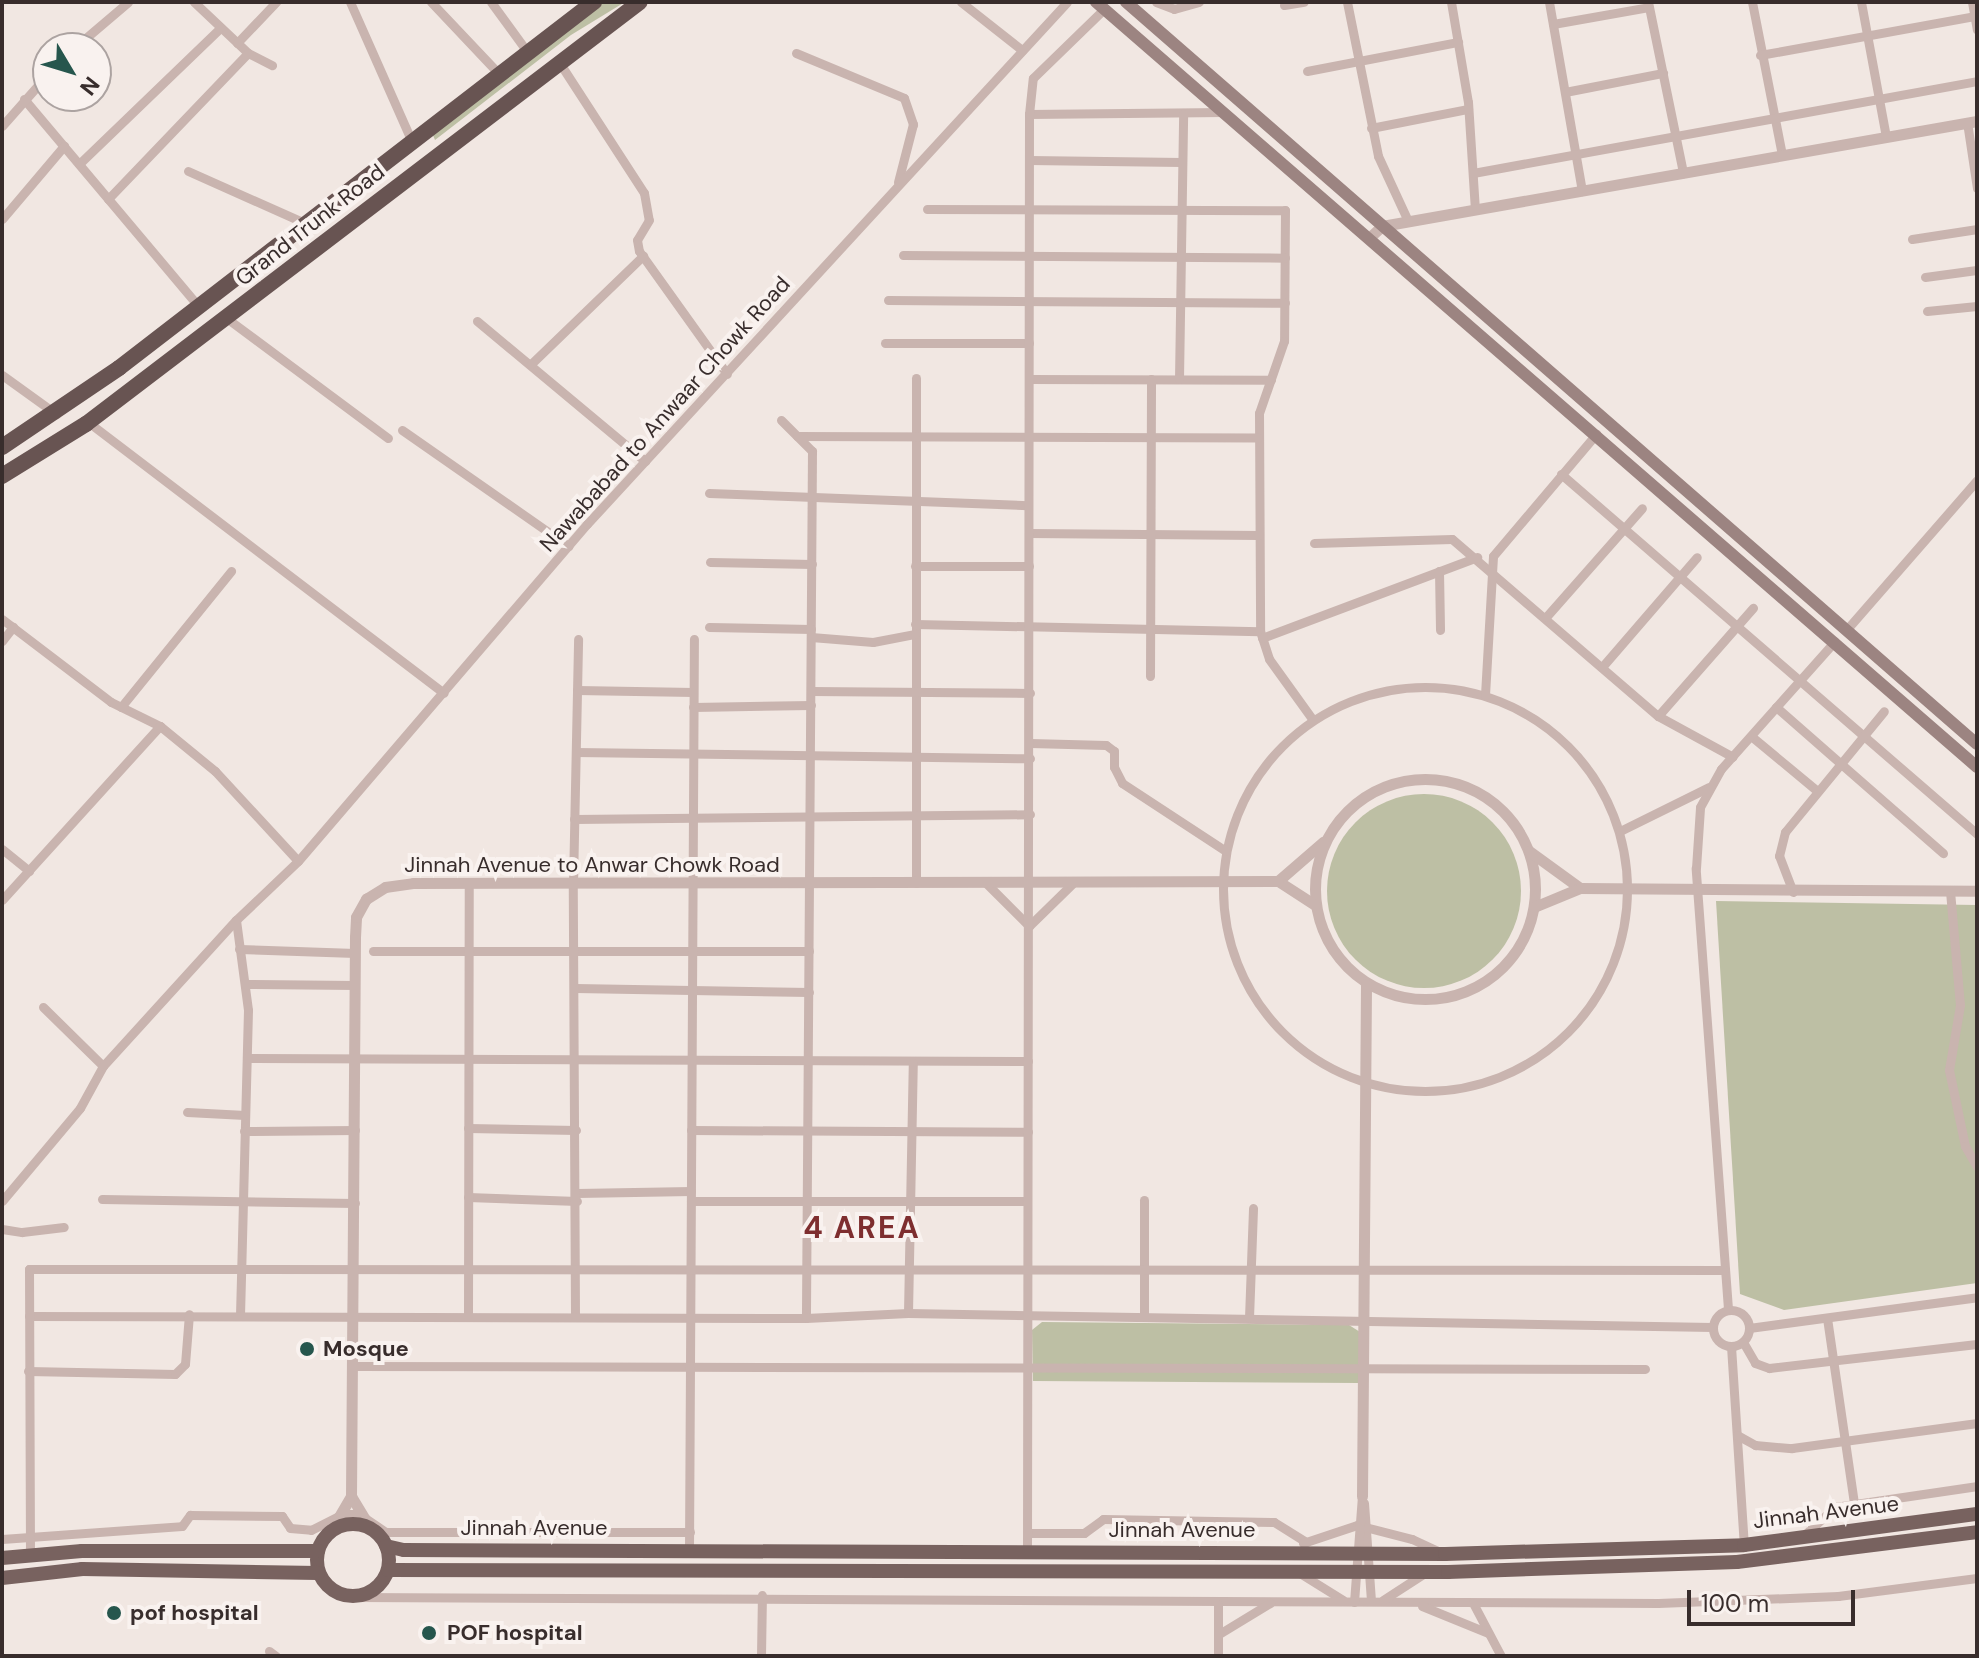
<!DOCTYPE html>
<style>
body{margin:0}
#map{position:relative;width:1979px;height:1658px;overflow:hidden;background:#f1e7e2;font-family:"DM Sans",sans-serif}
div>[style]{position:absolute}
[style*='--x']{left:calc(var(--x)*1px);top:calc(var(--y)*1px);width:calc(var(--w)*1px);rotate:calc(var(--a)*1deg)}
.green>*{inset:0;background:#bdbfa4}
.round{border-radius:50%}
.minor>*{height:9px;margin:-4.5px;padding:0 4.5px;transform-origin:4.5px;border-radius:4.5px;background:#c9b4af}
.minor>.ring{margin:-4.5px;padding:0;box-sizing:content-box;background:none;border:9px solid #c9b4af;border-radius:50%}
.tertiary>*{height:11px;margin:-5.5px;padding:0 5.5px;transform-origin:5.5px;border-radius:5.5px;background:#c9b4af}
.tertiary>.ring{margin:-5.5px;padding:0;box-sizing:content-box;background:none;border:11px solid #c9b4af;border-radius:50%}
.secondary>*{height:12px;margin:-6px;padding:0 6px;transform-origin:6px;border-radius:6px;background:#9c8481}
.primary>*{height:14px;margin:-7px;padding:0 7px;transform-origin:7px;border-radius:7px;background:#78625f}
.primary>.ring{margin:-7px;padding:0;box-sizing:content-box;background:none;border:14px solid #78625f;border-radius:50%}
.trunk>*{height:16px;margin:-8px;padding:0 8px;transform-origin:8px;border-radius:8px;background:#685452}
.dots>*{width:22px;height:22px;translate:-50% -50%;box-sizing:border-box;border:4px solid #f9f2ef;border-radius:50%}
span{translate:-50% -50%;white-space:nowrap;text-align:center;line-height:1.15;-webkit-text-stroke:8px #f9f2ef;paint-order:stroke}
.street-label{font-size:22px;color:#382d2c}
.poi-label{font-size:22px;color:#382d2c;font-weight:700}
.left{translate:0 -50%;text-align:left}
.district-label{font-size:30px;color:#7e2e2f;font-weight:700;letter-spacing:2px}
.frame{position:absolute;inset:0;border:4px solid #382d2c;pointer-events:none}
.north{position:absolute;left:32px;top:32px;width:80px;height:80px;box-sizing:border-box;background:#f9f2ef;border:2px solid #aca3a1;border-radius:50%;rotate:128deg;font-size:22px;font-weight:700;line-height:32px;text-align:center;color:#382d2c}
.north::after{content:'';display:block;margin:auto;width:28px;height:36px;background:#26564d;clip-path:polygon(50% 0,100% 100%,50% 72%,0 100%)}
.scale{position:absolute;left:1687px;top:1590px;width:168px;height:36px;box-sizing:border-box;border:4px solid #382d2c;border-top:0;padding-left:10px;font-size:24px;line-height:28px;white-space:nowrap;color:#382d2c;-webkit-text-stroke:6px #f9f2ef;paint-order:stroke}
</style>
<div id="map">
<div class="green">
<div style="clip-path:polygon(603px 2px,625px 2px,571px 35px,435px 140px,432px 133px)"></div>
<div class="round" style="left:1327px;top:794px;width:194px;height:194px"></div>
<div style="clip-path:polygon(1716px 901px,1977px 905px,1977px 1283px,1784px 1310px,1740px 1294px)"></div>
<div style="clip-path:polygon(1042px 1322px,1349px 1325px,1360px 1332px,1359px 1383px,1033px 1381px,1032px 1330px)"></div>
</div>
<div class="minor">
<div style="--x:194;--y:2;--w:74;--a:43.4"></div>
<div style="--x:248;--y:53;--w:27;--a:27"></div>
<div style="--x:350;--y:2;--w:153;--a:66.1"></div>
<div style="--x:431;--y:2;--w:100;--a:46.6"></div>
<div style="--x:491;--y:2;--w:63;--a:54"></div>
<div style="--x:961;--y:2;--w:78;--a:38.2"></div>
<div style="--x:1156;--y:2;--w:19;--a:21"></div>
<div style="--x:1174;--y:9;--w:26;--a:-16"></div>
<div style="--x:1347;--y:2;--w:157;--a:78.6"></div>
<div style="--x:1378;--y:156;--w:72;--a:65.2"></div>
<div style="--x:1451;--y:2;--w:101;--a:80.4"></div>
<div style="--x:1468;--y:102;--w:108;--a:86.3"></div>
<div style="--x:1549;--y:2;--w:192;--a:80.1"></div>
<div style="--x:1648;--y:2;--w:175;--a:78.4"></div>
<div style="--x:1752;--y:2;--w:156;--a:78.9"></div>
<div style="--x:1861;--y:2;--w:137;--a:79.5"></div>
<div style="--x:1972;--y:2;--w:28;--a:80"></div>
<div style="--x:1284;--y:5;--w:20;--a:-9"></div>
<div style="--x:1553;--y:24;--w:97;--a:-10"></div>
<div style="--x:237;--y:43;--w:57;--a:-46.4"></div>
<div style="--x:74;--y:48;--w:71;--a:-40.4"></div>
<div style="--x:796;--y:53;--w:117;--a:22.6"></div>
<div style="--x:904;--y:98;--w:28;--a:71"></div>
<div style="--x:913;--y:124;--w:60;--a:104.5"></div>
<div style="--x:1760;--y:55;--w:219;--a:-10.3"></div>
<div style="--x:559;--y:62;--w:156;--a:57"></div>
<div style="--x:644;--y:193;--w:27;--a:80"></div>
<div style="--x:649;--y:220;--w:23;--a:121"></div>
<div style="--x:637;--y:240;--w:11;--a:80"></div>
<div style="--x:639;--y:251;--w:151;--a:54.4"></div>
<div style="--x:1307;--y:71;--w:154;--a:-10.9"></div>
<div style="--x:1565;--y:92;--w:100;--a:-11"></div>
<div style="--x:24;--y:99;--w:272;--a:49.9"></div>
<div style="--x:1029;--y:114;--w:194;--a:-0.6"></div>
<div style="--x:1967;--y:122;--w:67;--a:81.4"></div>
<div style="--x:2;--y:126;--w:69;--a:-48.5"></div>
<div style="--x:1371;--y:128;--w:99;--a:-11.1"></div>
<div style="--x:1029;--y:160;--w:152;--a:0.8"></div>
<div style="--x:79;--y:164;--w:192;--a:-43.9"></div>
<div style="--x:188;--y:171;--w:130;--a:24"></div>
<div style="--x:1473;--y:173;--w:512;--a:-10.34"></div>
<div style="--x:108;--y:199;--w:202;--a:-46.2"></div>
<div style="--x:927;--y:209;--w:358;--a:0.2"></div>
<div style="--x:1285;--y:210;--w:131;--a:90.4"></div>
<div style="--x:1284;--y:341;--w:76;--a:109.1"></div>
<div style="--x:1259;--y:413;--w:218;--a:89.7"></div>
<div style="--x:1260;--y:631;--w:29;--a:72"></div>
<div style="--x:1269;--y:659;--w:75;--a:54.2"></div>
<div style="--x:2;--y:219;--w:96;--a:-49.7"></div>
<div style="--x:1912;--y:239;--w:66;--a:-8.7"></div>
<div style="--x:903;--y:255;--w:382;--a:0.4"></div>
<div style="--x:1925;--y:277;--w:52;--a:-7.7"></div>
<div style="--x:888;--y:300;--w:397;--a:0.4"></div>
<div style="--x:1927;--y:311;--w:50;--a:-5.7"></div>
<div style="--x:225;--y:317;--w:203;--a:36.6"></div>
<div style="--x:477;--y:321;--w:219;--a:39.8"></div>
<div style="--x:885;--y:343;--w:144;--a:0"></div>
<div style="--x:531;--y:364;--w:156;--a:-44"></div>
<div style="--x:2;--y:375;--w:67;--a:35.8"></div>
<div style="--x:916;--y:378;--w:505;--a:90"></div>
<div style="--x:1029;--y:379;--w:242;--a:0.2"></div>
<div style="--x:1179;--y:379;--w:265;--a:-89.1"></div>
<div style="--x:781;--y:420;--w:44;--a:45"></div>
<div style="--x:812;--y:451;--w:867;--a:90.4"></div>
<div style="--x:88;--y:422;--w:447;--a:37.3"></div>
<div style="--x:402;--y:430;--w:203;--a:34.9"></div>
<div style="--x:797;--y:436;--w:461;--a:0.2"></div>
<div style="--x:1561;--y:474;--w:550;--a:40.87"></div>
<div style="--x:709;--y:493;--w:319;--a:2.2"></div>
<div style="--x:1029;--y:533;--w:230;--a:0.5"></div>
<div style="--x:1314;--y:543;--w:138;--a:-1.7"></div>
<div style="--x:1452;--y:539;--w:272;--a:40.7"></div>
<div style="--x:1658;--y:716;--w:85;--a:28.7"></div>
<div style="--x:710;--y:562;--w:102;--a:1.1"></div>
<div style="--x:915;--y:566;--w:114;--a:0"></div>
<div style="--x:1439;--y:571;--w:59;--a:89"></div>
<div style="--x:1546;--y:617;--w:145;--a:-48.6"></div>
<div style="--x:2;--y:619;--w:137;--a:37.3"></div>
<div style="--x:111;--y:702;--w:55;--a:26.1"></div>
<div style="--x:160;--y:726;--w:71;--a:39.3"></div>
<div style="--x:215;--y:771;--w:122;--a:47.3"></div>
<div style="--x:298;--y:861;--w:86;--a:136.4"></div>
<div style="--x:236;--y:920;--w:91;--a:82.4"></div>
<div style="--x:248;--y:1010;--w:304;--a:91.5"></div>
<div style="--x:915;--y:624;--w:345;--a:1.2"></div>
<div style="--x:709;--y:627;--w:102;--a:1.1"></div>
<div style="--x:1848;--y:628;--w:196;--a:-48.9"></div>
<div style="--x:811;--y:637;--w:62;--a:4.6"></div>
<div style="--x:873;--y:642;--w:43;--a:-10.8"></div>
<div style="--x:1262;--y:638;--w:230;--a:-20.6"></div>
<div style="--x:2;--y:641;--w:18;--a:-52"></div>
<div style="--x:1602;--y:667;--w:145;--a:-49.2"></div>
<div style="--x:1150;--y:676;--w:297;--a:-89.8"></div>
<div class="ring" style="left:1223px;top:687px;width:395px;height:395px"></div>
<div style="--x:577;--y:690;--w:116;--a:1"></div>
<div style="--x:811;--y:691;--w:219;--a:0.5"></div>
<div style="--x:1485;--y:695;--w:139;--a:-86.7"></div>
<div style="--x:1493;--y:556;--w:160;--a:-49.8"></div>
<div style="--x:121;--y:707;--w:175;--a:-51"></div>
<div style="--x:693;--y:707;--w:118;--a:-1"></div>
<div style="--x:1776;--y:707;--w:222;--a:41.2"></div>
<div style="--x:1658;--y:716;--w:144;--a:-48.7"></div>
<div style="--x:1751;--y:736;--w:85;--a:39.7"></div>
<div style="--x:1030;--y:743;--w:76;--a:1.5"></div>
<div style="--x:1106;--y:745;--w:10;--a:37"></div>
<div style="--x:1114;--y:751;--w:16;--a:90"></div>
<div style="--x:1114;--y:767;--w:18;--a:63"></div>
<div style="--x:1122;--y:783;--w:124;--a:33.2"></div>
<div style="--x:576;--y:752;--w:454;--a:0.8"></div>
<div style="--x:574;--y:819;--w:456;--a:-0.6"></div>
<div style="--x:1620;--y:831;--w:99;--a:-26.3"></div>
<div style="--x:2;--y:849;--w:35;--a:39"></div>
<div style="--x:298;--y:861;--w:444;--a:-49.4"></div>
<div style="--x:587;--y:524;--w:709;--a:-47.4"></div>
<div style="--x:986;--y:883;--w:61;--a:45"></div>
<div style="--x:1029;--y:926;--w:60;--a:-44.3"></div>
<div style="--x:1950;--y:891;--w:114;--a:85"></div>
<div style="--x:1960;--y:1005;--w:66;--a:99.6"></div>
<div style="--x:1949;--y:1070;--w:78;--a:78.1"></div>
<div style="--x:1965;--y:1146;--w:24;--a:60"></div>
<div style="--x:1793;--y:892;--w:39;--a:-111"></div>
<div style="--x:1779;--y:856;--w:25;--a:-76"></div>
<div style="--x:1785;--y:832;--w:156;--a:-50.7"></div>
<div style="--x:2;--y:900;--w:235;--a:-47.8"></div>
<div style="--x:239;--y:949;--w:116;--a:2"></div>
<div style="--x:373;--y:951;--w:436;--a:0"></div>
<div style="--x:245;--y:984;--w:110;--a:0.5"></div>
<div style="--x:575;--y:988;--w:234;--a:1"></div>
<div style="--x:43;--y:1007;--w:84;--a:44.5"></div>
<div style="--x:247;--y:1058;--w:781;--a:0.22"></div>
<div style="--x:187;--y:1112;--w:58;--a:3"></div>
<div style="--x:468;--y:1128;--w:108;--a:1.1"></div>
<div style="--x:691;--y:1130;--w:337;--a:0.3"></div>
<div style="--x:244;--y:1131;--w:111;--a:-0.5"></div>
<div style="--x:577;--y:1193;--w:114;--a:-1"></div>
<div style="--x:468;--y:1197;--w:109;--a:2.1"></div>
<div style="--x:102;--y:1199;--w:253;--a:0.9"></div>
<div style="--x:2;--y:1201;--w:121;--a:-50"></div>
<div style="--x:80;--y:1108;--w:48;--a:-61.3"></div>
<div style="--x:103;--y:1066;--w:197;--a:-47.7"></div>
<div style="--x:691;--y:1201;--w:336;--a:0"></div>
<div style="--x:2;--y:1229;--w:20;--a:9"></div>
<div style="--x:22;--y:1232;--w:42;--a:-6.8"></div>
<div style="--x:1728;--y:1309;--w:442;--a:-94.2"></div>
<div style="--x:1696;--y:868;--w:61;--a:-86.2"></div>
<div style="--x:1700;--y:807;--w:43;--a:-61.1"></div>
<div style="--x:1721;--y:769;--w:171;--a:-48.3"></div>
<div class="ring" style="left:1713px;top:1310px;width:27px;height:27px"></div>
<div style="--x:908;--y:1313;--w:250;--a:-88.9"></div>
<div style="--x:468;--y:1314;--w:431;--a:-89.9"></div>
<div style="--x:575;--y:1314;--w:431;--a:-90.3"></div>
<div style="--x:573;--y:883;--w:244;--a:-88.8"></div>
<div style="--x:29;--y:1316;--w:777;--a:0.15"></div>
<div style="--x:806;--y:1318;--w:102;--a:-2.8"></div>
<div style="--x:908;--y:1313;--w:804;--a:1"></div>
<div style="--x:1144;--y:1317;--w:117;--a:-90"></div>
<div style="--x:1249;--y:1318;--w:110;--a:-87.9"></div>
<div style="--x:1827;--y:1318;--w:188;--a:81.7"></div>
<div style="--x:1749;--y:1328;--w:230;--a:-7.7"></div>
<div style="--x:1743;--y:1342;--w:24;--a:60"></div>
<div style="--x:1755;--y:1363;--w:15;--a:20"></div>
<div style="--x:1769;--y:1368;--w:209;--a:-6.6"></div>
<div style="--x:1731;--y:1346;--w:199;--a:86.3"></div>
<div style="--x:355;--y:1366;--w:1290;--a:0.13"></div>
<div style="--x:28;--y:1371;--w:147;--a:1.2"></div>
<div style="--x:175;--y:1374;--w:14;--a:-45"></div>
<div style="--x:185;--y:1364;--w:50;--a:-85.4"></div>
<div style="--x:1737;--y:1435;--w:21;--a:29"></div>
<div style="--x:1755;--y:1445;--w:37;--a:5"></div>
<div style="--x:1792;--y:1448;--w:187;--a:-7.7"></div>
<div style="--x:1364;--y:1503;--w:98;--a:85.9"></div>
<div style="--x:1028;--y:1533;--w:56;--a:0"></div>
<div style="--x:1084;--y:1533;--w:24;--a:-36"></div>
<div style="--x:1103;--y:1519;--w:171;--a:1"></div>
<div style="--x:1274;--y:1522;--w:38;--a:32"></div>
<div style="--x:1802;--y:1537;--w:45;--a:-42.3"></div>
<div style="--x:1835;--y:1507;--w:144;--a:-8.4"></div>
<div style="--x:2;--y:1539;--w:180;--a:-4.1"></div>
<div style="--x:182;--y:1526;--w:14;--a:-54"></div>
<div style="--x:190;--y:1515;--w:92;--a:0.6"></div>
<div style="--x:282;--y:1516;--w:14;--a:56"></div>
<div style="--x:290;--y:1528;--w:21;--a:5"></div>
<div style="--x:311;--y:1530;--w:36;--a:-27"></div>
<div style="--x:343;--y:1514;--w:16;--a:0"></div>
<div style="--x:359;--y:1514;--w:32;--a:34"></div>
<div style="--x:386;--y:1532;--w:304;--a:0"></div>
<div style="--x:1303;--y:1543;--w:57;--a:-18.4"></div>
<div style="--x:1357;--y:1525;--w:57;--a:14.3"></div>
<div style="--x:1412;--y:1539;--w:31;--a:25"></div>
<div style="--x:689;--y:1550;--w:911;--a:-89.69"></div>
<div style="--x:1027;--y:1552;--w:1438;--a:-89.92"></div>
<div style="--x:1029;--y:114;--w:36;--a:-84"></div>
<div style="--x:1033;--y:78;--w:99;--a:-44.2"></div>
<div style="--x:30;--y:1554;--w:285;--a:-90.2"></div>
<div style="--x:29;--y:1269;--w:1695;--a:0.03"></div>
<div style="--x:1298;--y:1572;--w:53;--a:31.9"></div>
<div style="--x:355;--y:1597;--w:1303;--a:0.26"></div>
<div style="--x:1658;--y:1603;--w:180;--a:-2.2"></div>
<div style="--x:1838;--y:1596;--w:140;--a:-7.4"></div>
<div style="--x:1383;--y:1600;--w:48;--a:-33"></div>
<div style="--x:1354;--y:1602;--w:106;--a:-85.7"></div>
<div style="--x:1473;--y:1603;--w:60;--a:62.2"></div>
<div style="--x:1422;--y:1606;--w:71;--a:22.2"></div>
<div style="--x:1219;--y:1634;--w:60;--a:-31.3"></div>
<div style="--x:269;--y:1651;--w:9;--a:36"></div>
<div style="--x:761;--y:1656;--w:61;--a:-89.1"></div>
<div style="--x:1218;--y:1656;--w:52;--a:-90"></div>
</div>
<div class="tertiary">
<div style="--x:1369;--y:238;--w:18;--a:-43"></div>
<div style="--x:1382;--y:226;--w:604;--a:-10.01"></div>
<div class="ring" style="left:1315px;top:779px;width:209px;height:209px"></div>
<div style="--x:1529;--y:851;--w:63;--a:36"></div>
<div style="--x:1278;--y:881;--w:60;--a:-40.9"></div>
<div style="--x:1278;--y:881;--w:44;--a:33"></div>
<div style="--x:1534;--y:907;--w:50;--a:-22.4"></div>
<div style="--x:1580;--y:888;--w:397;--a:0.4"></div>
<div style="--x:351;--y:1496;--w:39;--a:59"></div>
<div style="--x:1362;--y:1496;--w:512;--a:-89.55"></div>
<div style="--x:330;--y:1532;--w:42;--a:-59.7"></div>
<div style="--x:351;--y:1496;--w:559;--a:-89.59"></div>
<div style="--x:355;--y:937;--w:20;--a:-87"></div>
<div style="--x:356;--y:917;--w:21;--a:-61"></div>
<div style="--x:366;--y:899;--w:22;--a:-32"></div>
<div style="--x:385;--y:887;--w:28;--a:-8"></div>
<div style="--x:413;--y:883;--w:865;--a:-0.13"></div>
</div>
<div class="secondary">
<div style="--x:1096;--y:2;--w:1167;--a:40.97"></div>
<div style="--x:1126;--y:2;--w:1129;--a:41.09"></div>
</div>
<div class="primary">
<div class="ring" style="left:317px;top:1524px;width:58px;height:58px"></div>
<div style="--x:386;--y:1546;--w:18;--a:13"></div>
<div style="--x:404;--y:1550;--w:1041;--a:0.22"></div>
<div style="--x:1445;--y:1554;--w:299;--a:-1.7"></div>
<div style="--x:1744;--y:1545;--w:235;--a:-7.6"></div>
<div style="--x:2;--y:1558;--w:80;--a:-5"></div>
<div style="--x:82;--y:1551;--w:236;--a:0"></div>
<div style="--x:388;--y:1570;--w:1060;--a:0.11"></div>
<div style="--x:1448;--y:1572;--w:289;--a:-2"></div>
<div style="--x:1737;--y:1562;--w:242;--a:-7.1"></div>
<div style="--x:2;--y:1578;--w:81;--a:-6.4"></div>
<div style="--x:82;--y:1569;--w:236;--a:1"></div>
</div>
<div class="trunk">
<div style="--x:2;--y:447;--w:141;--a:-34"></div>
<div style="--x:119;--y:368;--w:600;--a:-37.62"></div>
<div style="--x:2;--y:476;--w:99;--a:-31.8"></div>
<div style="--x:86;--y:424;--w:696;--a:-37.3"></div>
</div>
<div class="dots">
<div style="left:307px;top:1349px;background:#26564d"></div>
<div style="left:114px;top:1613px;background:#26564d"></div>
<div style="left:429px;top:1633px;background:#26564d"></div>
</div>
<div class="street-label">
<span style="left:310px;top:225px;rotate:-38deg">Grand Trunk Road</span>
<span style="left:665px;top:414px;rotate:-48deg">Nawababad to Anwaar Chowk Road</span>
<span style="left:592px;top:865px">Jinnah Avenue to Anwar Chowk Road</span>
<span style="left:1826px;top:1512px;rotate:-7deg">Jinnah Avenue</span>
<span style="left:534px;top:1528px">Jinnah Avenue</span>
<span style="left:1182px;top:1530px">Jinnah Avenue</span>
</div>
<div class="poi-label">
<span class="left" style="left:323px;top:1349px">Mosque</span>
<span class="left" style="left:130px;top:1613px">pof hospital</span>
<span class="left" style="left:447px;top:1633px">POF hospital</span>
</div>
<div class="district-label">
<span style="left:862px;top:1228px">4 AREA</span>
</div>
<div class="frame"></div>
<div class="north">N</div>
<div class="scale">100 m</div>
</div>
